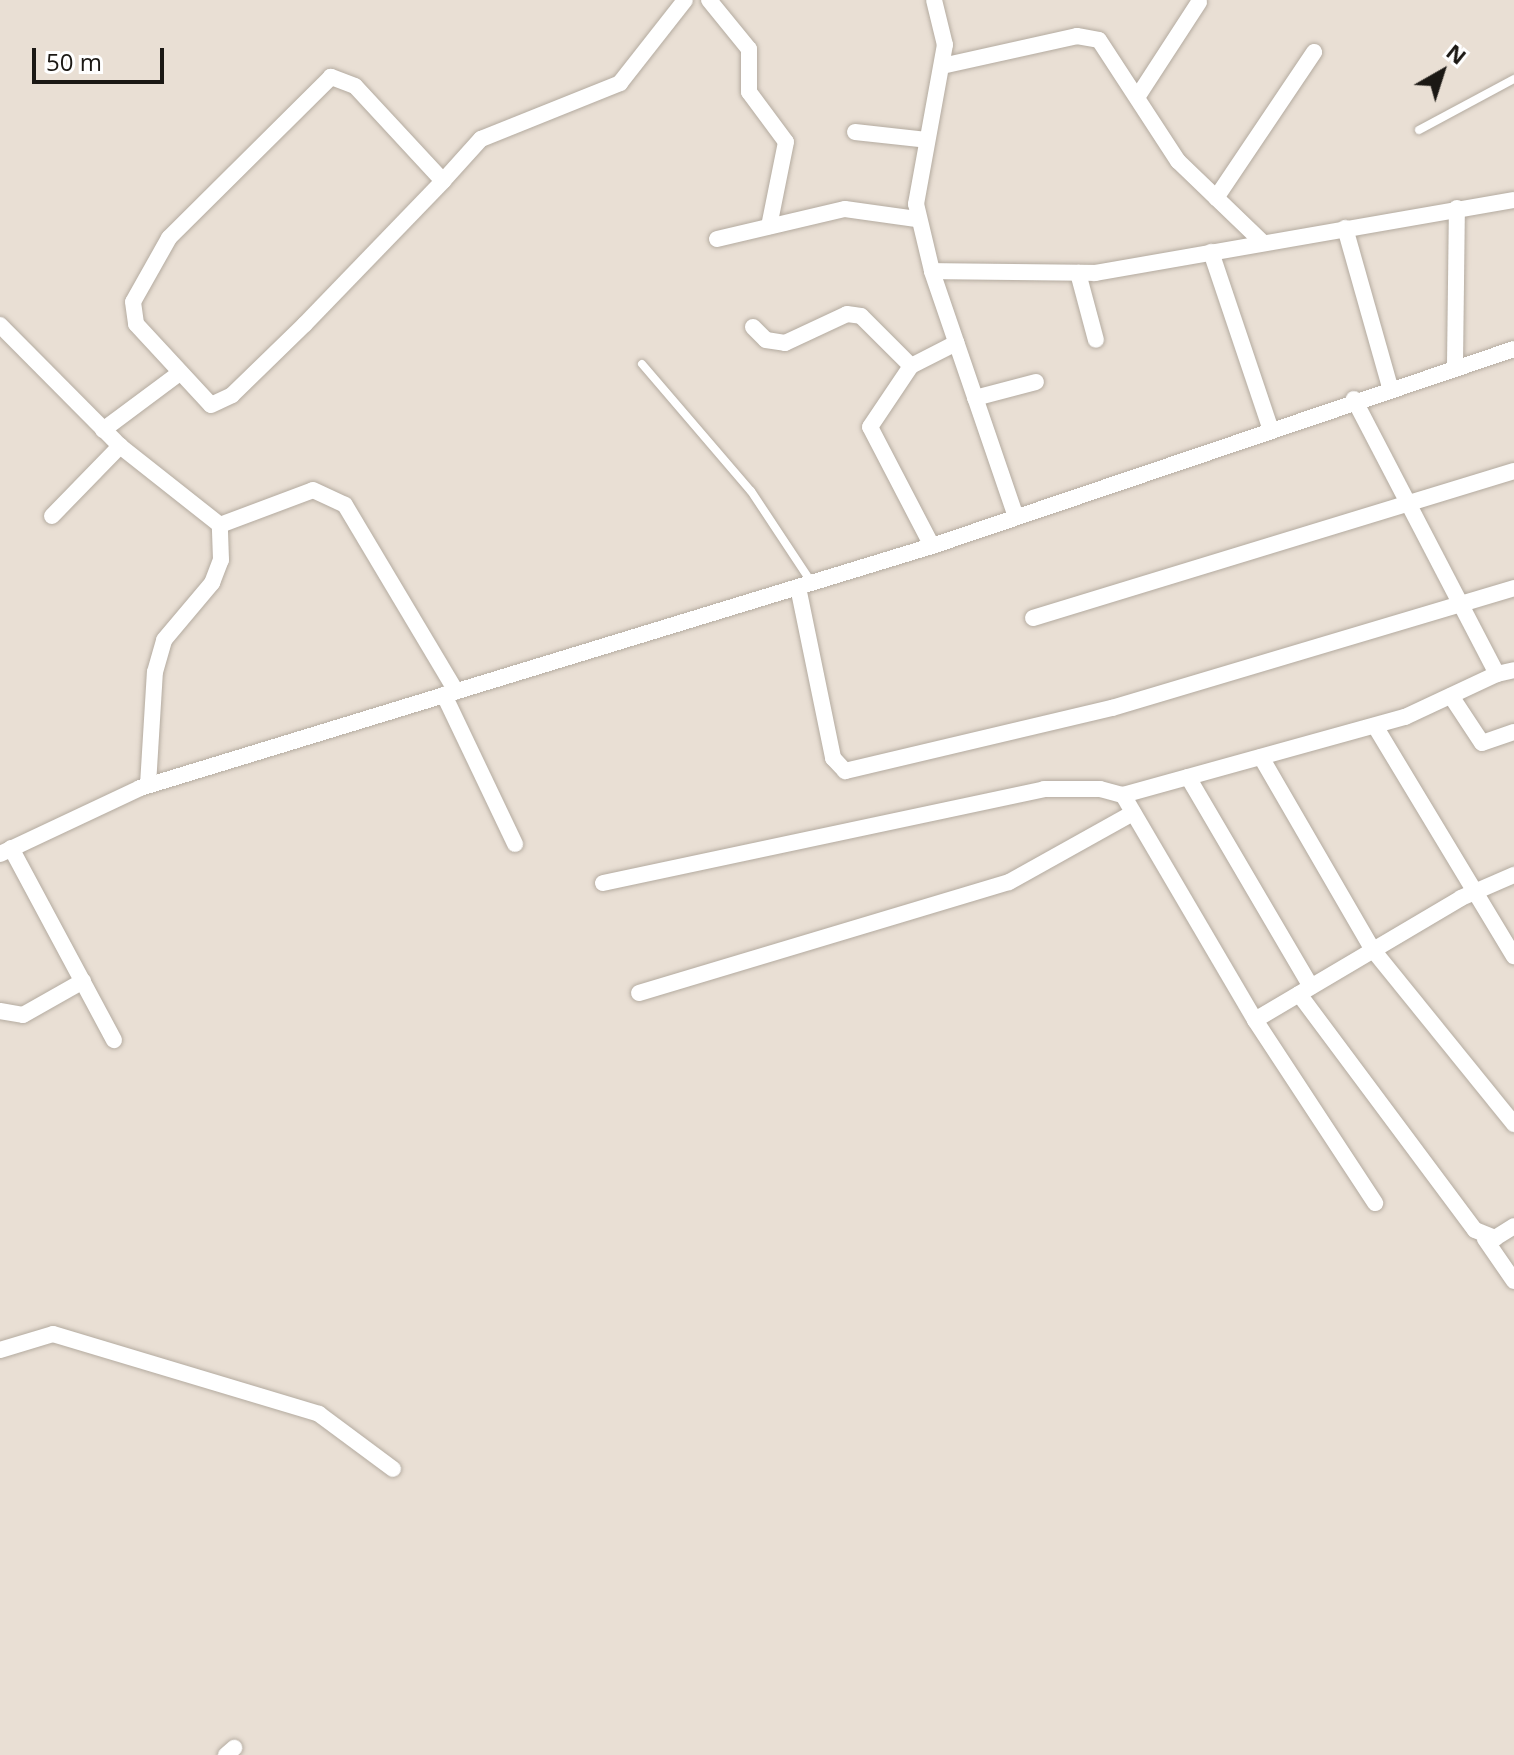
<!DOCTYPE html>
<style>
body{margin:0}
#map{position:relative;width:1514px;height:1755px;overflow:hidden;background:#e9dfd4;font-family:"Open Sans",sans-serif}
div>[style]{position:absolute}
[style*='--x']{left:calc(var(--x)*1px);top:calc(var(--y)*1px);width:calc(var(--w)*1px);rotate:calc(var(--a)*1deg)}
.roads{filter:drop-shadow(0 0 2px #b4aba0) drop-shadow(0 0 2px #b4aba0)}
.lane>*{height:8px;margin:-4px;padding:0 4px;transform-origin:4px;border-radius:4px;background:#fff}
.street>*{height:16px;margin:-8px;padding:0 8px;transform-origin:8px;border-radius:8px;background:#fff}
span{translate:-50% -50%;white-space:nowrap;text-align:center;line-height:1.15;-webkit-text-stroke:6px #fff;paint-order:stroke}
.north{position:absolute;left:1402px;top:32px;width:80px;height:80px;-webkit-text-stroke:6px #fff;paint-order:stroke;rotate:39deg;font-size:22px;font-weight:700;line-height:32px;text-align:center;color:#1b1814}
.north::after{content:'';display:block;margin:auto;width:28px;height:36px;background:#1b1814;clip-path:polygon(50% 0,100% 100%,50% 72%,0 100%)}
.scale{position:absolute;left:32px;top:48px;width:132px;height:36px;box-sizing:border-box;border:4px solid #1b1814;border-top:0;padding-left:10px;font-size:24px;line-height:28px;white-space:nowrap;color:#1b1814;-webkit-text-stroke:6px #fff;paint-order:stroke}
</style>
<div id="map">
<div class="roads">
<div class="lane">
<div style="--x:1419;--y:130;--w:108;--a:-28.2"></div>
<div style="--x:642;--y:364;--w:167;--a:49.4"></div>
<div style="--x:751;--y:491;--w:110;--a:56.5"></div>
</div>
<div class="street">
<div style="--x:709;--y:0;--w:63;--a:50.8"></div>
<div style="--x:749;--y:49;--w:43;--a:90"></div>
<div style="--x:749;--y:92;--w:62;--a:53.5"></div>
<div style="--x:786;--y:142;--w:86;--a:101.4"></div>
<div style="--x:942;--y:66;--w:138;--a:-12.5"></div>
<div style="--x:1077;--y:36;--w:22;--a:10"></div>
<div style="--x:1099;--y:40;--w:145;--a:56.9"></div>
<div style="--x:1178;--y:161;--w:115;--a:43.9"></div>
<div style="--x:1138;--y:96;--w:112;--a:-57"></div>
<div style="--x:855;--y:132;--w:72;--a:6.3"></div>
<div style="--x:443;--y:181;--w:129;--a:-132.8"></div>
<div style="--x:355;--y:86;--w:26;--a:-159"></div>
<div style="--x:331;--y:77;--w:228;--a:135.2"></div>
<div style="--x:169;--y:238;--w:73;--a:119.4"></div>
<div style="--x:133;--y:302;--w:22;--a:82"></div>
<div style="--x:136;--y:324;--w:110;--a:47.2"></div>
<div style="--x:211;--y:405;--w:23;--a:-25"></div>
<div style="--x:232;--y:395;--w:102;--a:-44.2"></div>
<div style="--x:305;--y:324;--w:199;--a:-46"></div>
<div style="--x:443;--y:181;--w:57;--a:-47.9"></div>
<div style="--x:481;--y:139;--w:150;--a:-21.9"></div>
<div style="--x:620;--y:83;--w:105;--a:-51.9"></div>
<div style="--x:1216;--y:198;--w:176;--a:-56.1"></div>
<div style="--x:1345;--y:228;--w:165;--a:74.2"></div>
<div style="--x:717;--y:239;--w:131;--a:-13.2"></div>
<div style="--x:845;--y:209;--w:72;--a:8"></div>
<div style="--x:1211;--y:252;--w:185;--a:71.4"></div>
<div style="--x:932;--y:271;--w:69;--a:-103.4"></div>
<div style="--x:916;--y:204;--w:162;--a:-79.7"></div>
<div style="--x:945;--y:45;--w:46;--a:-103.7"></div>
<div style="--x:1078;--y:273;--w:69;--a:75"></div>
<div style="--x:0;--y:325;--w:170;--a:45.2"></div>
<div style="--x:120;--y:446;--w:127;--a:38.3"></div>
<div style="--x:220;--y:525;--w:99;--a:-20.6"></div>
<div style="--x:313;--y:490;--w:35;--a:25"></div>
<div style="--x:345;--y:505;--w:217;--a:59.2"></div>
<div style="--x:753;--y:327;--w:18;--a:45"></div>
<div style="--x:766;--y:340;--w:19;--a:9"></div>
<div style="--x:785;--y:343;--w:68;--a:-25.1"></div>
<div style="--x:847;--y:314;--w:14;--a:8"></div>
<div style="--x:861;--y:316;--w:71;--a:45"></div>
<div style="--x:1455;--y:365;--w:157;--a:-89.3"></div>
<div style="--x:975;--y:398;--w:63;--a:-14.7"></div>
<div style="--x:103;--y:430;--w:94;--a:-36.7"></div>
<div style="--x:1015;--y:514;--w:257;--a:-108.9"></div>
<div style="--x:932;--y:271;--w:163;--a:0.7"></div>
<div style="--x:1095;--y:273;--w:425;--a:-9.9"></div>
<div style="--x:52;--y:516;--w:98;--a:-45.8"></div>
<div style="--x:932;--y:546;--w:134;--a:-117.5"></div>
<div style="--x:870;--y:427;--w:73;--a:-56.1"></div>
<div style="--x:911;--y:366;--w:51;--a:-27.1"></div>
<div style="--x:798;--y:587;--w:175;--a:78.4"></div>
<div style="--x:833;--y:758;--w:18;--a:47"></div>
<div style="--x:845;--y:771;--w:274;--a:-13.3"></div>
<div style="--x:1112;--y:708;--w:420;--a:-16.6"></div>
<div style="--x:1033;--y:618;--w:503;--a:-16.99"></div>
<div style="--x:1497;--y:674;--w:17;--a:-13"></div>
<div style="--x:444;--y:695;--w:165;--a:64.5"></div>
<div style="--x:1451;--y:696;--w:56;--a:56.6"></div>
<div style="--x:1482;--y:743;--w:34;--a:-19"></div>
<div style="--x:1375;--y:726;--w:269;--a:58.9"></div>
<div style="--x:1261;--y:757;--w:223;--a:59.9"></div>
<div style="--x:1373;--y:950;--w:224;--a:51"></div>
<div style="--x:1188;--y:777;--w:243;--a:59.6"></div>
<div style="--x:148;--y:785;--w:113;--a:-86.5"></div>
<div style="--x:155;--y:672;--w:33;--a:-74"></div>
<div style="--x:164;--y:640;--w:75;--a:-49.9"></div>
<div style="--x:212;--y:583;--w:25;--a:-69"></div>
<div style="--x:221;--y:560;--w:35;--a:-92"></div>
<div style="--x:1123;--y:795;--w:293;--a:-15.5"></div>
<div style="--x:1405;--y:717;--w:102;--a:-25.1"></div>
<div style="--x:1497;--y:674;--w:310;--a:-117.5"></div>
<div style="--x:11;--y:848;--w:218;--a:61.8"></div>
<div style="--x:0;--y:854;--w:155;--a:-25.2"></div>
<div style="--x:140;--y:788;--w:828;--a:-16.99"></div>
<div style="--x:932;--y:546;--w:614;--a:-18.7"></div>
<div style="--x:603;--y:883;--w:451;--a:-12"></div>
<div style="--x:1044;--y:789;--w:56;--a:0"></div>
<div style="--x:1100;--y:789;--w:24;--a:15"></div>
<div style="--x:1123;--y:795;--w:261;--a:59.6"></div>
<div style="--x:1255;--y:1020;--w:239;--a:-30.6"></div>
<div style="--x:1461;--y:898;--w:58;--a:-23.5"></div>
<div style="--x:639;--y:993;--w:386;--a:-16.7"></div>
<div style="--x:1009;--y:882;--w:142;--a:-29.1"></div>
<div style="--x:1299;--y:994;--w:294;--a:53.3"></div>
<div style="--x:1475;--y:1230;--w:22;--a:22"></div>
<div style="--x:1495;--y:1238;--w:22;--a:-32"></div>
<div style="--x:0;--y:1011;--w:23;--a:10"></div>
<div style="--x:23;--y:1015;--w:69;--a:-29.5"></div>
<div style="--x:1255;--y:1020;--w:219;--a:56.7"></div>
<div style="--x:1485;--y:1239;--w:51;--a:55.4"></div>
<div style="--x:0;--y:1350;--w:55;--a:-16.8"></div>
<div style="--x:53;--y:1334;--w:278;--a:16.7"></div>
<div style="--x:319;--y:1414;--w:92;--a:36.6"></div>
<div style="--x:226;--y:1755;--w:11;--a:-41"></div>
</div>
</div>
<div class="north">N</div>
<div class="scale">50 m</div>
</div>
